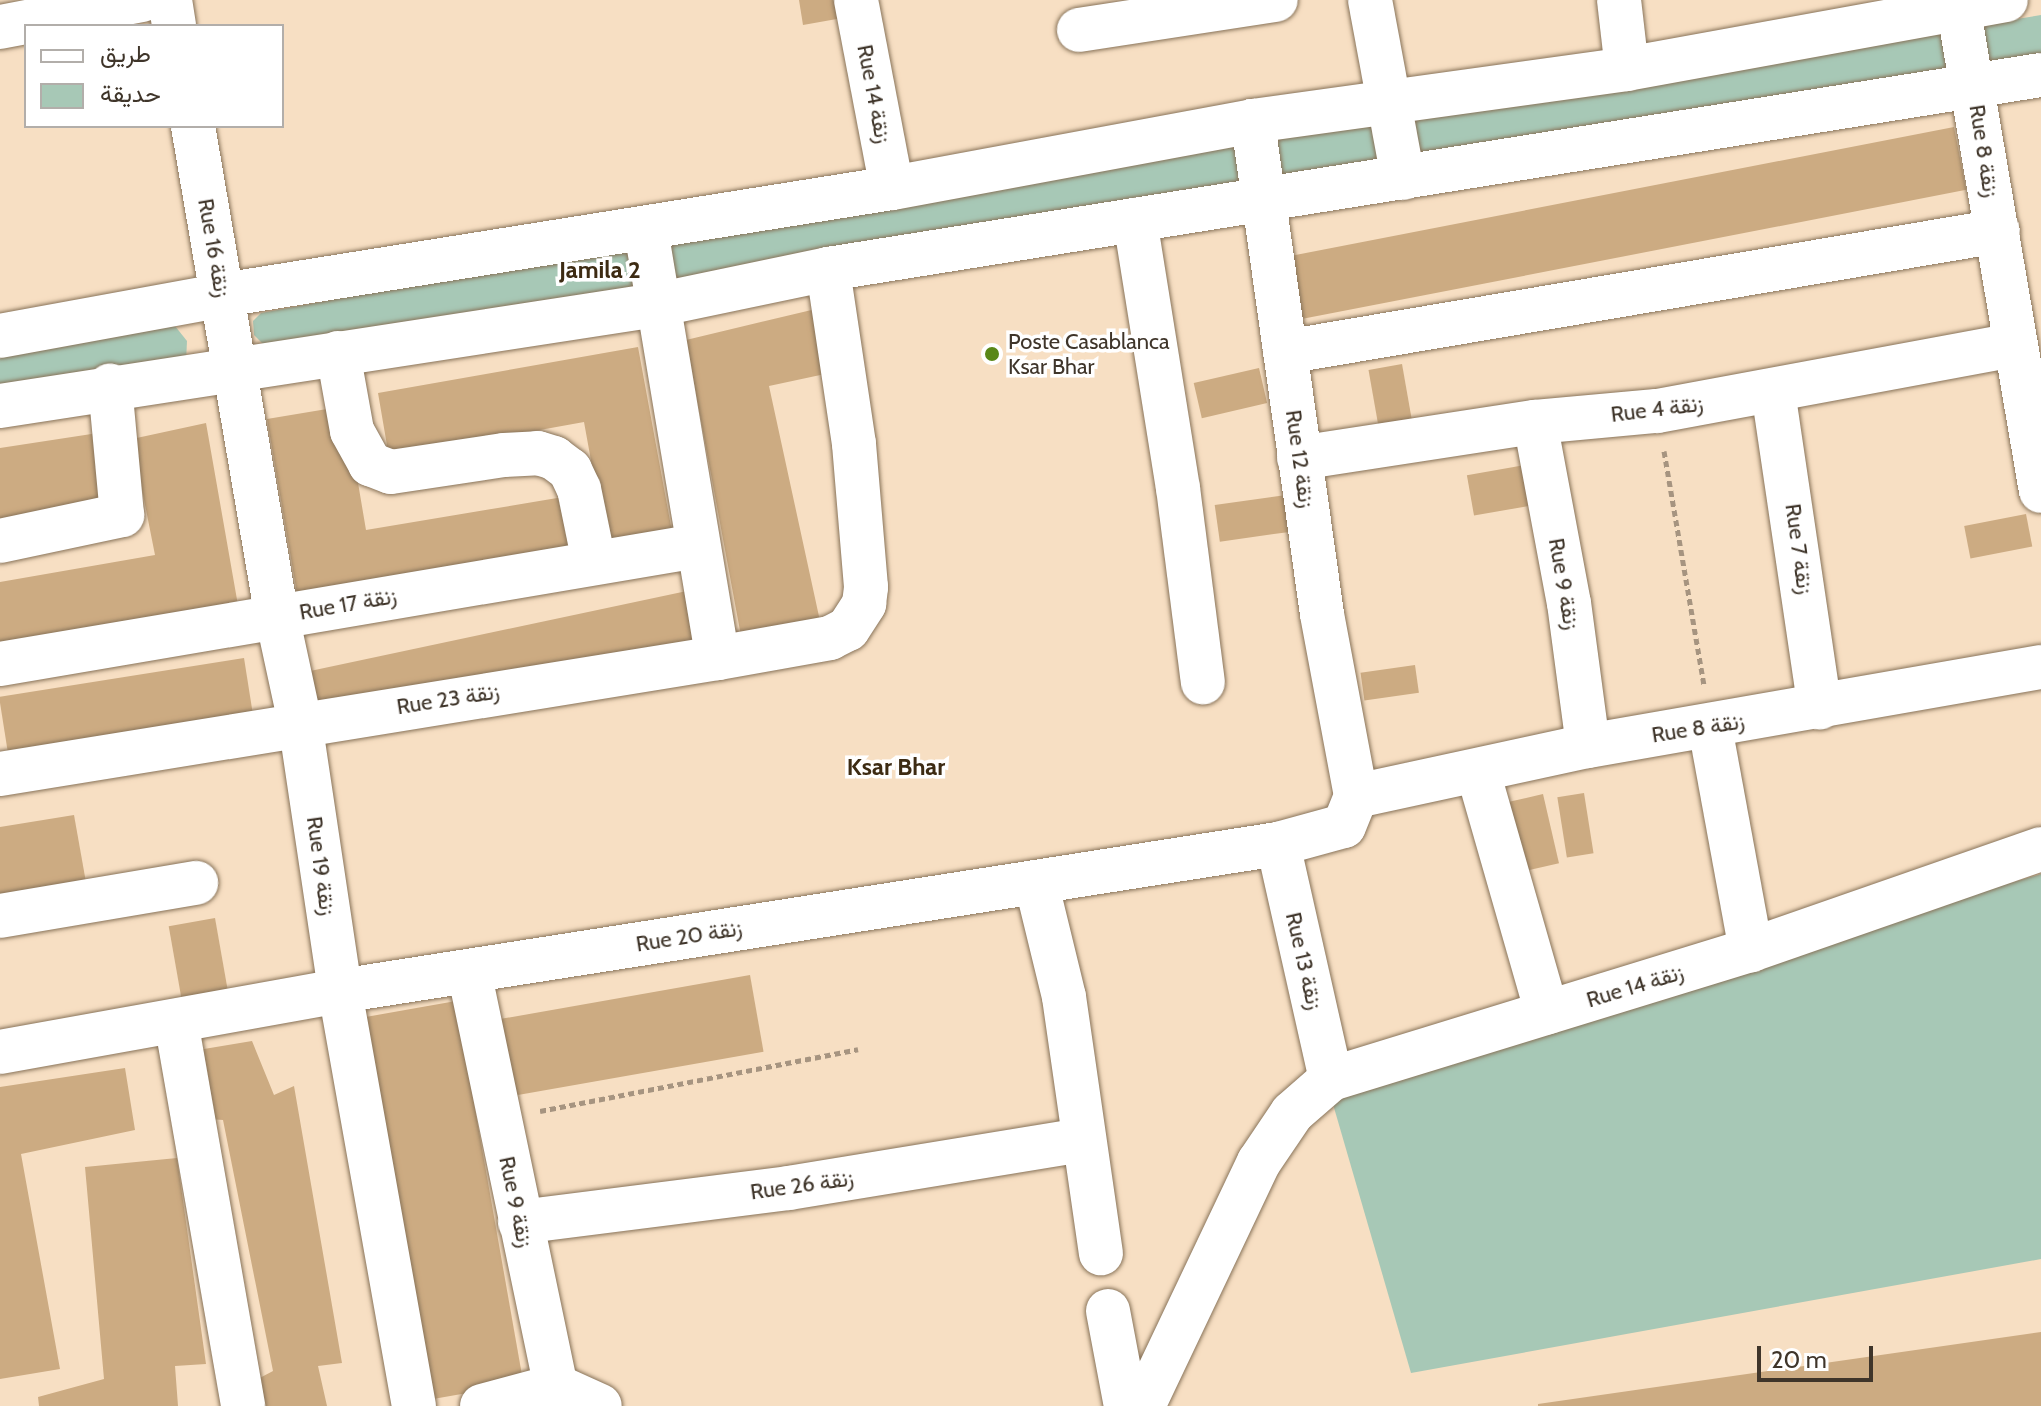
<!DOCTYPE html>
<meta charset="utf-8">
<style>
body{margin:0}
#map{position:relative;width:2041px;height:1406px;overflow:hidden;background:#f7dfc3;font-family:Cabin,Vazirmatn,sans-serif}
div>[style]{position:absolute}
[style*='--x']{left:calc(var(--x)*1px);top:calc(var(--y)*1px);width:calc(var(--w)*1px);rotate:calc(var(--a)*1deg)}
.green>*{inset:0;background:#a7c8b6}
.building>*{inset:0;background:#ccab82;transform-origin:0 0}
.path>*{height:5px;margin-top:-2.5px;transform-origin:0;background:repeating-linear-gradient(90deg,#a69480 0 6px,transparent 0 10px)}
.roads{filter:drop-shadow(0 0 2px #887359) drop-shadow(0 0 2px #887359)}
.minor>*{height:44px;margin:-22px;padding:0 22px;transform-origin:22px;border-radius:22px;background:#fff}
.dots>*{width:22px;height:22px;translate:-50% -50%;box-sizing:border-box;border:4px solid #fff;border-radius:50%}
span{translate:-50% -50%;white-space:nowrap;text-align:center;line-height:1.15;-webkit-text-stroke:7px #fff;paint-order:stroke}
.street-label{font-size:22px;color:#3f352a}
.poi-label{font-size:22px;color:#3f352a}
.left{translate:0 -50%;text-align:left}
.neighbourhood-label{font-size:24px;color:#3d2b13;font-weight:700}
.legend{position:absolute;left:24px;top:24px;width:260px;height:104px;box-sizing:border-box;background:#fff;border:2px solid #b2aeaa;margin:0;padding:10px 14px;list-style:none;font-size:24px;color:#3f352a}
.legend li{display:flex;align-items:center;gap:16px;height:40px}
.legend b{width:40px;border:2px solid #b2aeaa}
.scale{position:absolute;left:1757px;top:1346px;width:116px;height:36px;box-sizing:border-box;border:4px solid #3f352a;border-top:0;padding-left:10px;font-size:24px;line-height:28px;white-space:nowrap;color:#3f352a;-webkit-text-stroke:6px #fff;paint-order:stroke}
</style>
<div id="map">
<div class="green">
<div style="clip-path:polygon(2041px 15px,2041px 63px,268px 349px,254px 335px,253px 321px,261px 313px,664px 239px)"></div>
<div style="clip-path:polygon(175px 326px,187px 341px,186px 362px,0 394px,0 357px)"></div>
<div style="clip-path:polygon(2041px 874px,2041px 1259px,1411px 1373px,1328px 1087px)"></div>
</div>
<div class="building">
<div style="clip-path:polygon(799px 0,845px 0,848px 17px,803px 25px)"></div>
<div style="left:1954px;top:127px;width:64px;height:681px;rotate:79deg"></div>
<div style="clip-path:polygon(820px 308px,825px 374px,769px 386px,820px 621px,741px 636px,686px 340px)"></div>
<div style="clip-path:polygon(638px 347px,675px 548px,609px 560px,584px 422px,389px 457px,378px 393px)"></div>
<div style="left:1402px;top:364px;width:74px;height:34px;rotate:80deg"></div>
<div style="left:1259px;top:368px;width:36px;height:67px;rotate:77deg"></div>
<div style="clip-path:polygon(345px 406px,366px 530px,575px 495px,586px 556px,299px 605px,267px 419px)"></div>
<div style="clip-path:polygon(206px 423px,239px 611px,0 650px,0 582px,155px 555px,132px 439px)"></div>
<div style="clip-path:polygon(98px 433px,104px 502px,0 520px,0 448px)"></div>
<div style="left:1525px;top:465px;width:41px;height:59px;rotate:80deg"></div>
<div style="left:1286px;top:495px;width:37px;height:72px;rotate:82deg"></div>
<div style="left:2026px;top:514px;width:33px;height:63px;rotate:79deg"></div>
<div style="left:701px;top:588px;width:62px;height:402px;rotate:78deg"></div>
<div style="left:244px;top:658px;width:70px;height:248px;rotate:81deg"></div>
<div style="left:1415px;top:665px;width:28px;height:55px;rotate:82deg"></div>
<div style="left:1584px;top:793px;width:61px;height:27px;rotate:81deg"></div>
<div style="left:1543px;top:794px;width:71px;height:39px;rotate:77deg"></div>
<div style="clip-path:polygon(74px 815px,87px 888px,0 902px,0 827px)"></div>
<div style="left:215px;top:918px;width:83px;height:47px;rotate:80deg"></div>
<div style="left:750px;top:975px;width:78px;height:264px;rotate:80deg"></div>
<div style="left:456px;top:1001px;width:388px;height:96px;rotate:80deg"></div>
<div style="clip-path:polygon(252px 1041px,274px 1095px,294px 1086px,342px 1363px,318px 1366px,327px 1406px,259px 1406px,254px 1381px,273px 1371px,223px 1120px,209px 1119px,186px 1052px)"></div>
<div style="clip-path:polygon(125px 1068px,135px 1130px,21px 1154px,60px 1369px,0 1379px,0 1087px)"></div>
<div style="clip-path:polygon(177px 1158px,206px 1364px,175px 1366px,178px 1406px,39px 1406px,38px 1397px,104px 1379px,85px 1167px)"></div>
<div style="clip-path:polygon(2041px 1332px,2041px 1406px,1538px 1406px,1538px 1404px)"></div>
</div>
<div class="path">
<div style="--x:1664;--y:451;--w:238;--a:80.3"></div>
<div style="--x:540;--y:1111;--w:324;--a:-11"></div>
</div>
<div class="roads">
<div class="minor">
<div style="--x:170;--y:0;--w:26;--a:81"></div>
<div style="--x:856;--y:0;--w:191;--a:79.2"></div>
<div style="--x:1370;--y:0;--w:181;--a:79.5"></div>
<div style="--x:1619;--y:0;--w:69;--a:83.4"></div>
<div style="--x:1957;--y:0;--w:498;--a:80.3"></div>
<div style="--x:0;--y:27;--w:145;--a:-10.8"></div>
<div style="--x:1079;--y:30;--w:199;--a:-8.7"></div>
<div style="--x:193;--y:126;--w:497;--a:80.3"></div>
<div style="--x:277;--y:616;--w:108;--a:77.8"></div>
<div style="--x:300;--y:722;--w:272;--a:81.5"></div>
<div style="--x:340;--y:991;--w:422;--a:79.9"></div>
<div style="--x:1135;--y:220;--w:271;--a:80.9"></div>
<div style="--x:1178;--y:488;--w:196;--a:82.7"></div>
<div style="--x:646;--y:230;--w:434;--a:80.5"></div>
<div style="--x:0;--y:336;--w:227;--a:-10.4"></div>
<div style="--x:223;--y:295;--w:678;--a:-9.09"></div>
<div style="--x:892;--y:188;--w:367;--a:-10.5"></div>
<div style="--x:1253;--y:121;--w:378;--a:-7.9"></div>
<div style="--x:1627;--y:69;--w:385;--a:-10.3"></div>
<div style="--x:1285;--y:352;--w:723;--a:-9.63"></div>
<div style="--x:338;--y:353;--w:79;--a:79.8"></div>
<div style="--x:352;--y:431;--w:38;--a:61"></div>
<div style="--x:370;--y:464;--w:22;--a:21"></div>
<div style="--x:391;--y:472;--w:114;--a:-8.6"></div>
<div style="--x:504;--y:455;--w:34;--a:-3"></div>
<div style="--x:538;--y:453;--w:17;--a:17"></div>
<div style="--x:554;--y:458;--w:20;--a:37"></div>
<div style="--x:570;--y:470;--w:21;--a:65"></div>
<div style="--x:579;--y:489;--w:75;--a:78.4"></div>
<div style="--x:1773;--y:391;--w:320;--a:81.6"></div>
<div style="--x:0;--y:406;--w:664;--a:-8.75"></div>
<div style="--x:656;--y:305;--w:176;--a:-11.8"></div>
<div style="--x:828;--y:269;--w:1228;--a:-9.09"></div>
<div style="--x:1535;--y:422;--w:184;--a:79.4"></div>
<div style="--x:1569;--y:603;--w:144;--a:82.4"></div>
<div style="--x:1299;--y:458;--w:239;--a:-8.7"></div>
<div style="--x:1535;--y:422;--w:122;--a:-5.2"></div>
<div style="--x:1657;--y:411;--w:362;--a:-10.5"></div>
<div style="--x:0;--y:541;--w:125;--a:-12"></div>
<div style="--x:122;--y:515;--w:130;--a:-95.3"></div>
<div style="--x:0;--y:664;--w:707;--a:-9.61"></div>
<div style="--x:1710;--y:727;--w:227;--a:79.6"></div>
<div style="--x:1478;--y:772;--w:250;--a:74"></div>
<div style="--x:0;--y:774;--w:727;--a:-9.18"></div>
<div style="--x:718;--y:658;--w:114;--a:-10.1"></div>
<div style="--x:830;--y:638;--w:20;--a:-27"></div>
<div style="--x:848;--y:629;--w:30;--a:-57"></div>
<div style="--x:864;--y:604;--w:17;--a:-83"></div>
<div style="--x:866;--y:587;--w:144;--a:-94.8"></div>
<div style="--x:854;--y:444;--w:177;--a:-98.5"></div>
<div style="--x:1356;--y:796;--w:237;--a:-12.2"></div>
<div style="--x:1588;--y:746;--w:460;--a:-9.9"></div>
<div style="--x:1278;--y:844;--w:241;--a:77.3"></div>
<div style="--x:1036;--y:882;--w:118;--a:76.3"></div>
<div style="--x:1064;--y:997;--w:259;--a:81.8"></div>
<div style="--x:0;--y:916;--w:199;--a:-9.6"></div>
<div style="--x:469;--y:971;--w:424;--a:78.2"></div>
<div style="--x:176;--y:1021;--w:391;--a:80.1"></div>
<div style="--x:0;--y:1052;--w:345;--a:-10.2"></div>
<div style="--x:340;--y:991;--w:949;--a:-8.91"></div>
<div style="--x:1278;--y:844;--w:68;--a:-15.3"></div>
<div style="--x:1344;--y:826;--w:32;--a:-68"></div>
<div style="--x:1356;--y:796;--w:185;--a:-100.6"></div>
<div style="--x:1322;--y:614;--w:498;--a:-98"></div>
<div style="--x:520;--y:1222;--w:271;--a:-7.2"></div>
<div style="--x:789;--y:1188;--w:298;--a:-9.3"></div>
<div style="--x:1108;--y:1311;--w:97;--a:79.3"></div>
<div style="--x:556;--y:1386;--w:48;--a:24.4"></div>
<div style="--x:482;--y:1406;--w:77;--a:-15.1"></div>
<div style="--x:1143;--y:1406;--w:270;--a:-64.6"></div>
<div style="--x:1259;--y:1162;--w:59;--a:-56"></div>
<div style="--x:1292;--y:1113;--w:52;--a:-41.1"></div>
<div style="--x:1331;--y:1079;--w:439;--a:-17.1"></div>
<div style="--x:1751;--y:950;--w:307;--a:-19.2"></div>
</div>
</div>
<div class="dots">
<div style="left:992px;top:354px;background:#598717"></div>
</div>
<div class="street-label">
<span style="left:874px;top:94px;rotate:79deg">Rue 14 زنقة</span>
<span style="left:1984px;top:151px;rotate:81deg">Rue 8 زنقة</span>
<span style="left:214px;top:248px;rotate:80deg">Rue 16 زنقة</span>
<span style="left:1657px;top:409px;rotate:-7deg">Rue 4 زنقة</span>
<span style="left:1300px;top:459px;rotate:82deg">Rue 12 زنقة</span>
<span style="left:1799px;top:549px;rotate:82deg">Rue 7 زنقة</span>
<span style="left:1564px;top:584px;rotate:80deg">Rue 9 زنقة</span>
<span style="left:348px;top:604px;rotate:-10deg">Rue 17 زنقة</span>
<span style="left:448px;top:699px;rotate:-9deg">Rue 23 زنقة</span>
<span style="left:1698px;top:728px;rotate:-9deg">Rue 8 زنقة</span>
<span style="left:321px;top:866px;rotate:82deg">Rue 19 زنقة</span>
<span style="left:689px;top:936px;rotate:-9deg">Rue 20 زنقة</span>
<span style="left:1304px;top:961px;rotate:77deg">Rue 13 زنقة</span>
<span style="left:1635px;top:986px;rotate:-17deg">Rue 14 زنقة</span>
<span style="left:802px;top:1185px;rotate:-8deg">Rue 26 زنقة</span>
<span style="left:516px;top:1202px;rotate:78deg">Rue 9 زنقة</span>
</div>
<div class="poi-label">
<span class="left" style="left:1008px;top:354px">Poste Casablanca<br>Ksar Bhar</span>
</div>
<div class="neighbourhood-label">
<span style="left:600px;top:270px">Jamila 2</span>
<span style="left:896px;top:767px">Ksar Bhar</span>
</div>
<ul class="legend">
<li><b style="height:10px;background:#fff"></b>طريق</li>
<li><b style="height:22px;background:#a7c8b6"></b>حديقة</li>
</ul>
<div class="scale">20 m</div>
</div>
